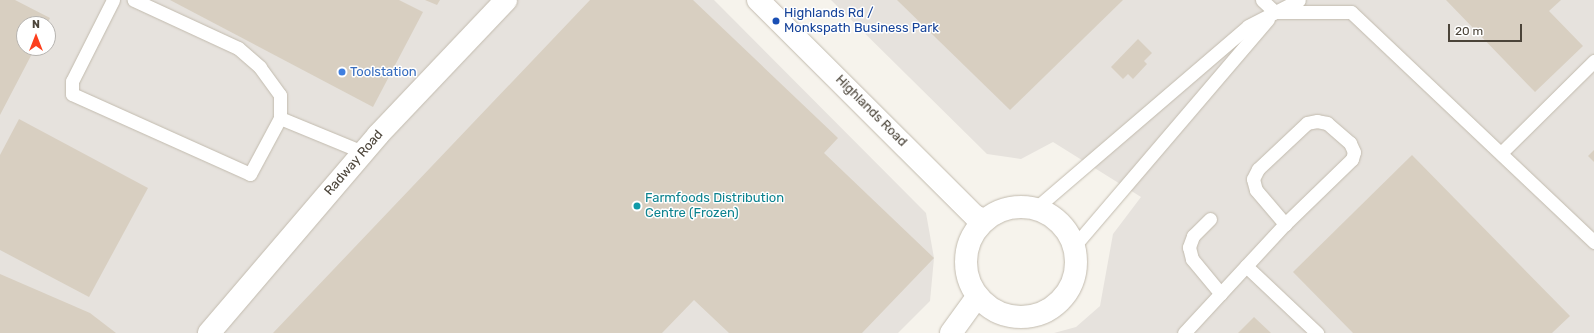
<!DOCTYPE html>
<style>
body{margin:0}
#map{position:relative;width:1594px;height:333px;overflow:hidden;background:#f6f3ec;font-family:Rubik,sans-serif}
div>[style]{position:absolute}
[style*='--x']{left:calc(var(--x)*1px);top:calc(var(--y)*1px);width:calc(var(--w)*1px);rotate:calc(var(--a)*1deg)}
.industrial>*{inset:0;background:#e6e2dd}
.building>*{inset:0;background:#d8cfc1}
.roads{filter:drop-shadow(0 0 1px #c2bbae) drop-shadow(0 0 1px #c2bbae)}
.service>*{height:13px;margin:-6.5px;padding:0 6.5px;transform-origin:6.5px;border-radius:6.5px;background:#fff}
.minor>*{height:22px;margin:-11px;padding:0 11px;transform-origin:11px;border-radius:11px;background:#fff}
.tertiary>*{height:22px;margin:-11px;padding:0 11px;transform-origin:11px;border-radius:11px;background:#fff}
.tertiary>.ring{margin:-11px;padding:0;box-sizing:content-box;background:none;border:22px solid #fff;border-radius:50%}
.dots>*{width:11px;height:11px;translate:-50% -50%;box-sizing:border-box;border:2px solid #fff;border-radius:50%}
span{translate:-50% -50%;white-space:nowrap;text-align:center;line-height:1.15;-webkit-text-stroke:3px #fff;paint-order:stroke}
.transit-label{font-size:13px;color:#164399}
.left{translate:0 -50%;text-align:left}
.shop-label{font-size:13px;color:#366cbe}
.street-label{font-size:13px;color:#4b4439}
.culture-label{font-size:13px;color:#0d838f}
.north{position:absolute;left:16px;top:16px;width:40px;height:40px;box-sizing:border-box;background:#fff;border:1px solid #b7b4b0;border-radius:50%;rotate:0deg;font-size:11px;font-weight:700;line-height:16px;text-align:center;color:#4b4439}
.north::after{content:'';display:block;margin:auto;width:14px;height:18px;background:#fc3f1d;clip-path:polygon(50% 0,100% 100%,50% 72%,0 100%)}
.scale{position:absolute;left:1448px;top:24px;width:74px;height:18px;box-sizing:border-box;border:2px solid #4b4439;border-top:0;padding-left:5px;font-size:12px;line-height:14px;white-space:nowrap;color:#4b4439;-webkit-text-stroke:3px #fff;paint-order:stroke}
</style>
<div id="map">
<div class="industrial">
<div style="clip-path:polygon(evenodd,0 0,714px 0,926px 213px,934px 258px,930px 301px,898px 333px,0 333px,0 0,24px 24px,48px 24px,48px 48px,24px 48px,24px 24px)"></div>
<div style="clip-path:polygon(831px 0,1594px 0,1594px 333px,1054px 333px,1076px 327px,1100px 306px,1113px 234px,1141px 197px,1053px 142px,1021px 159px,987px 154px)"></div>
</div>
<div class="building">
<div style="clip-path:polygon(0 0,15px 0,50px 18px,47px 24px,24px 24px,24px 48px,35px 48px,0 115px)"></div>
<div style="clip-path:polygon(170px 0,399px 0,423px 12px,373px 107px)"></div>
<div style="clip-path:polygon(425px 0,440px 0,437px 5px)"></div>
<div style="clip-path:polygon(590px 0,693px 0,838px 138px,824px 153px,934px 258px,862px 333px,729px 333px,694px 300px,662px 333px,273px 333px)"></div>
<div style="clip-path:polygon(897px 0,1123px 0,1010px 110px)"></div>
<div style="clip-path:polygon(1446px 0,1561px 0,1549px 11px,1583px 46px,1535px 92px)"></div>
<div style="clip-path:polygon(1138px 39px,1152px 53px,1144px 61px,1147px 64px,1133px 79px,1128px 74px,1123px 79px,1111px 67px)"></div>
<div style="clip-path:polygon(19px 119px,148px 188px,89px 297px,0 250px,0 155px)"></div>
<div style="clip-path:polygon(1594px 150px,1594px 162px,1588px 156px)"></div>
<div style="clip-path:polygon(1412px 155px,1570px 316px,1552px 333px,1353px 333px,1293px 272px)"></div>
<div style="clip-path:polygon(0 274px,90px 313px,116px 333px,0 333px)"></div>
<div style="clip-path:polygon(1254px 317px,1271px 333px,1238px 333px)"></div>
</div>
<div class="roads">
<div class="service">
<div style="--x:113;--y:0;--w:91;--a:116.8"></div>
<div style="--x:72;--y:81;--w:13;--a:90"></div>
<div style="--x:72;--y:94;--w:195;--a:24.2"></div>
<div style="--x:250;--y:174;--w:64;--a:-61.8"></div>
<div style="--x:280;--y:118;--w:23;--a:-90"></div>
<div style="--x:280;--y:95;--w:34;--a:-126"></div>
<div style="--x:260;--y:67;--w:29;--a:-139"></div>
<div style="--x:238;--y:48;--w:115;--a:-155.2"></div>
<div style="--x:1262;--y:0;--w:18;--a:43"></div>
<div style="--x:1275;--y:12;--w:76;--a:0"></div>
<div style="--x:1351;--y:12;--w:335;--a:43.4"></div>
<div style="--x:280;--y:118;--w:90;--a:22.3"></div>
<div style="--x:1501;--y:153;--w:131;--a:-44.7"></div>
<div style="--x:1036;--y:208;--w:279;--a:-40.6"></div>
<div style="--x:1248;--y:26;--w:57;--a:-27"></div>
<div style="--x:1210;--y:219;--w:24;--a:135"></div>
<div style="--x:1193;--y:236;--w:12;--a:110"></div>
<div style="--x:1189;--y:247;--w:12;--a:76"></div>
<div style="--x:1192;--y:259;--w:45;--a:50.4"></div>
<div style="--x:1075;--y:245;--w:297;--a:-49.5"></div>
<div style="--x:1246;--y:266;--w:98;--a:43.3"></div>
<div style="--x:1184;--y:333;--w:149;--a:-47.2"></div>
<div style="--x:1285;--y:224;--w:93;--a:-44.1"></div>
<div style="--x:1352;--y:159;--w:7;--a:-74"></div>
<div style="--x:1354;--y:152;--w:10;--a:-114"></div>
<div style="--x:1350;--y:143;--w:30;--a:-139"></div>
<div style="--x:1327;--y:123;--w:10;--a:-169"></div>
<div style="--x:1317;--y:121;--w:10;--a:169"></div>
<div style="--x:1307;--y:123;--w:67;--a:136.8"></div>
<div style="--x:1258;--y:169;--w:11;--a:117"></div>
<div style="--x:1253;--y:179;--w:11;--a:75"></div>
<div style="--x:1256;--y:190;--w:45;--a:49.5"></div>
</div>
<div class="minor">
<div style="--x:209;--y:333;--w:260;--a:-49.5"></div>
<div style="--x:378;--y:135;--w:186;--a:-46.5"></div>
</div>
<div class="tertiary">
<div style="--x:758;--y:0;--w:306;--a:44.9"></div>
<div style="--x:975;--y:216;--w:10;--a:24"></div>
<div class="ring" style="left:966px;top:207px;width:88px;height:88px"></div>
<div style="--x:951;--y:333;--w:44;--a:-54.2"></div>
</div>
</div>
<div class="dots">
<div style="left:776px;top:21px;background:#1a4fb4"></div>
<div style="left:342px;top:72px;background:#3f7fe0"></div>
<div style="left:637px;top:206px;background:#0f9aa8"></div>
</div>
<div class="transit-label">
<span class="left" style="left:784px;top:21px">Highlands Rd /<br>Monkspath Business Park</span>
</div>
<div class="shop-label">
<span class="left" style="left:350px;top:72px">Toolstation</span>
</div>
<div class="street-label">
<span style="left:871px;top:111px;rotate:45deg">Highlands Road</span>
<span style="left:354px;top:163px;rotate:-49deg">Radway Road</span>
</div>
<div class="culture-label">
<span class="left" style="left:645px;top:206px">Farmfoods Distribution<br>Centre (Frozen)</span>
</div>
<div class="north">N</div>
<div class="scale">20 m</div>
</div>
